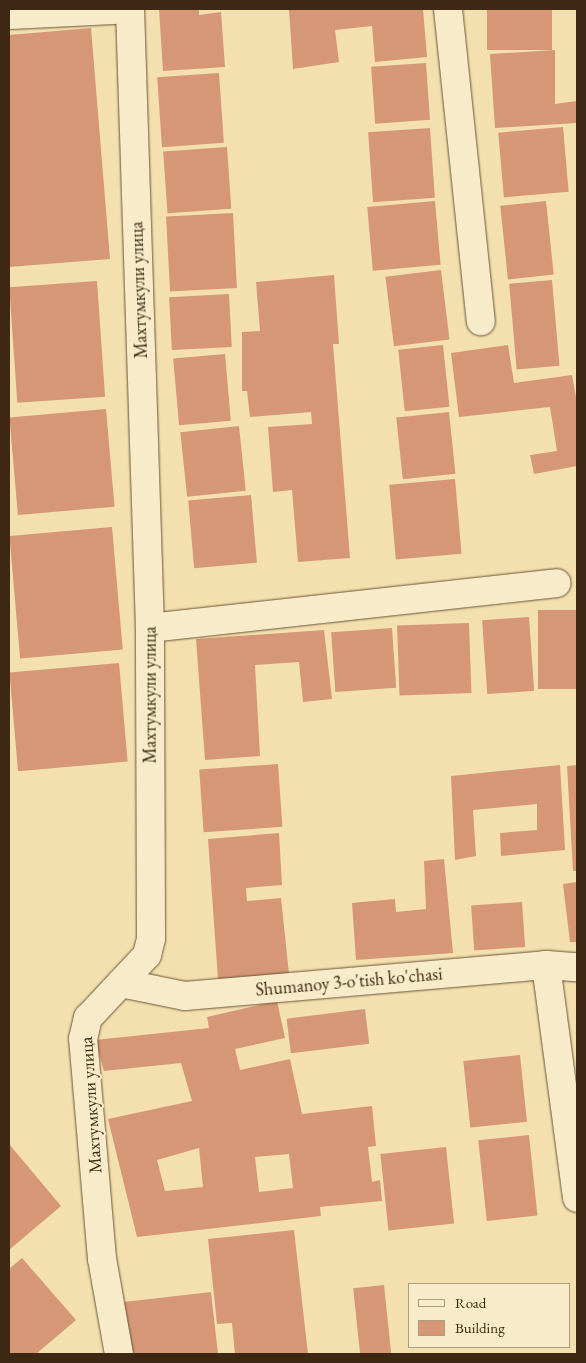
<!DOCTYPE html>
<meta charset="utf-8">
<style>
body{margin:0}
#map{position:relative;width:586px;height:1363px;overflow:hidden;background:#f4e0ae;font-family:"EB Garamond",serif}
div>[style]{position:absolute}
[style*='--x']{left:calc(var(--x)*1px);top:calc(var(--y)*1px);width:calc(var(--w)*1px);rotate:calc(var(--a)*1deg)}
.building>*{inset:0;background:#d59776;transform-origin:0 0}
.roads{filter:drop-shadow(0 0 1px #6c553a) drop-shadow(0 0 1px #6c553a)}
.minor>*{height:28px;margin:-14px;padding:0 14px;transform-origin:14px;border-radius:14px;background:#f8ebca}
span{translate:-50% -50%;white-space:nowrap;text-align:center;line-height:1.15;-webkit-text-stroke:4.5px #f8ebca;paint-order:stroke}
.street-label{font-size:18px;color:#3e2713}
.frame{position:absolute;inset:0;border:10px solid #3e2713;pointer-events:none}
.legend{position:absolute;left:408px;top:1283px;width:162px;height:65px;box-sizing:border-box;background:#f8ebca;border:1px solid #ae9d81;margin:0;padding:6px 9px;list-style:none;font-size:15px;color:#3e2713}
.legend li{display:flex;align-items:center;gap:10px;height:25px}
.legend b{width:25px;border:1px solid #ae9d81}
</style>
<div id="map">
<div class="building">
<div style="clip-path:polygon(159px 9px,199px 9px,199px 15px,221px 12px,225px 67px,163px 71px)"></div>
<div style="clip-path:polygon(289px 9px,423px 9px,427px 57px,375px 62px,372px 26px,335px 30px,339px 62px,293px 69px)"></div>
<div style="left:487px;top:9px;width:65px;height:41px"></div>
<div style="clip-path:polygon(91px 28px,110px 259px,9px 267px,9px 35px)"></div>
<div style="clip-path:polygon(555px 50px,555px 104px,577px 101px,577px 123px,495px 128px,490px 54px)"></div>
<div style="left:426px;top:63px;width:57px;height:55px;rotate:86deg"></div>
<div style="left:219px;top:73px;width:70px;height:62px;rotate:86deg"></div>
<div style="left:563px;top:127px;width:65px;height:65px;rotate:85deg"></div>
<div style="left:430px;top:128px;width:70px;height:62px;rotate:86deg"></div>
<div style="left:227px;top:147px;width:62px;height:64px;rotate:86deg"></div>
<div style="left:435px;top:201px;width:64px;height:68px;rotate:85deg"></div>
<div style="left:546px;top:201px;width:74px;height:46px;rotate:84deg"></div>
<div style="left:233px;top:213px;width:75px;height:67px;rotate:87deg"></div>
<div style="left:441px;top:270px;width:70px;height:56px;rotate:83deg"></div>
<div style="clip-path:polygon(334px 275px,339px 344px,333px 344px,350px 558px,298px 562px,292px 490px,273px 492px,268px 427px,312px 424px,311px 412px,250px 417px,247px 391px,242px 391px,242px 332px,260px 331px,256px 282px)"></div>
<div style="left:552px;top:280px;width:86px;height:43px;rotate:85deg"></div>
<div style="left:97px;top:281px;width:116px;height:88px;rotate:86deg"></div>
<div style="left:229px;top:294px;width:53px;height:60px;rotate:87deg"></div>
<div style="left:443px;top:345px;width:62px;height:45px;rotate:84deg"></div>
<div style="clip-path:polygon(508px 345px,514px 383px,572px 375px,577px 403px,577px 466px,534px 474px,530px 455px,557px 451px,550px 407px,459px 417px,451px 353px)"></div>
<div style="left:225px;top:354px;width:67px;height:52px;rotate:85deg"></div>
<div style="left:106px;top:409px;width:98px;height:97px;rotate:85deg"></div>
<div style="left:449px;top:412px;width:62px;height:53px;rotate:84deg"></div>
<div style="left:239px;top:426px;width:65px;height:59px;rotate:84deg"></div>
<div style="left:455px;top:479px;width:75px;height:66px;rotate:85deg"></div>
<div style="left:251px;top:495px;width:68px;height:63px;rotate:85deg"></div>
<div style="left:112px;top:527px;width:123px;height:103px;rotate:85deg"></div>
<div style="left:577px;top:610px;width:79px;height:39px;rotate:90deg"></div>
<div style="left:529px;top:617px;width:74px;height:47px;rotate:86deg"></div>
<div style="left:469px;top:623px;width:70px;height:72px;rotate:88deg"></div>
<div style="left:392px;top:628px;width:60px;height:61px;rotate:86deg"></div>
<div style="clip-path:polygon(324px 630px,332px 699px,303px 702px,299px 662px,255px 665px,260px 756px,205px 760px,196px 639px)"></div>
<div style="left:119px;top:663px;width:99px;height:110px;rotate:85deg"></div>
<div style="left:278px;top:764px;width:63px;height:79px;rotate:86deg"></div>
<div style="clip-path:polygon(560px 765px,565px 850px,501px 856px,500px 833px,537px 830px,537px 804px,473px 810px,476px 856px,455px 860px,451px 776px)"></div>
<div style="clip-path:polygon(577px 765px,577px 871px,573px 871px,567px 766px)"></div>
<div style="clip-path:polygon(279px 833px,282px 885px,246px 888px,247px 901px,281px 898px,289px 974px,218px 979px,208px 839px)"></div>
<div style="clip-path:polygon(444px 859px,453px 953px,356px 960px,352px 903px,395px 899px,396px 912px,426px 909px,424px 861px)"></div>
<div style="clip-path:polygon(577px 882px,577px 942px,570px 942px,563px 884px)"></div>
<div style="left:522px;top:902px;width:45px;height:51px;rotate:86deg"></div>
<div style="clip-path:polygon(evenodd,277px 1001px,285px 1038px,235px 1049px,240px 1070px,290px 1059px,302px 1114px,372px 1106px,376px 1146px,368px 1147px,372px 1182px,380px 1180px,382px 1201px,320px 1207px,321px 1216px,137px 1237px,108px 1119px,192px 1101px,181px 1063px,104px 1071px,95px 1040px,209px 1028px,207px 1017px,277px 1001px,199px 1148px,203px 1187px,165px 1191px,157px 1160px,199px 1148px,277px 1001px,289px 1154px,293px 1188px,259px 1192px,255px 1157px,289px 1154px)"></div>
<div style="left:365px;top:1009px;width:35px;height:79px;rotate:83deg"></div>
<div style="left:520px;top:1055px;width:67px;height:57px;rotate:84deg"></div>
<div style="left:529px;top:1135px;width:81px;height:51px;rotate:84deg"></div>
<div style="clip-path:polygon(9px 1144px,61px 1206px,9px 1250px)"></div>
<div style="left:446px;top:1147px;width:77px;height:66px;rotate:84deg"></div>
<div style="clip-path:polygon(294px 1230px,308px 1354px,235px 1354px,232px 1323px,217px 1324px,208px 1239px)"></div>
<div style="clip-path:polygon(22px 1258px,76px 1320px,36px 1354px,9px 1354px,9px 1269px)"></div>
<div style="left:384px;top:1285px;width:69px;height:31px;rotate:84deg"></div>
<div style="clip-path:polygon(211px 1292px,218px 1354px,130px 1354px,124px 1302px)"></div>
</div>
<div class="roads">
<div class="minor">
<div style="--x:448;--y:9;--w:314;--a:84"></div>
<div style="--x:9;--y:15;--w:121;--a:-2.8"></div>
<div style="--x:150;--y:628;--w:409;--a:-6.3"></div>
<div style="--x:546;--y:965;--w:235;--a:82.4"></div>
<div style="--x:121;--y:983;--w:65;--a:11.5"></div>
<div style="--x:185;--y:996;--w:362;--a:-4.9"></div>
<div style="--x:546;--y:965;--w:31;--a:4"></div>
<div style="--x:119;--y:1354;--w:97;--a:-100.1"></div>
<div style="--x:102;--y:1259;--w:221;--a:-94.9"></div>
<div style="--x:83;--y:1039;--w:22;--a:-77"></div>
<div style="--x:88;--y:1018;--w:86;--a:-46.9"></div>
<div style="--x:147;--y:955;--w:16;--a:-76"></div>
<div style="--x:151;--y:939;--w:311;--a:-90.2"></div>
<div style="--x:150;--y:628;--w:619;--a:-91.85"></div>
</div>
</div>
<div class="street-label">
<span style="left:139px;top:290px;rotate:-92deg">Махтумкули улица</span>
<span style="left:150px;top:695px;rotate:-90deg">Махтумкули улица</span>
<span style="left:349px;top:982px;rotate:-5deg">Shumanoy 3-o'tish ko'chasi</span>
<span style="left:91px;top:1105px;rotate:-94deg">Махтумкули улица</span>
</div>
<div class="frame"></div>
<ul class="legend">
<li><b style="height:6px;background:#f8ebca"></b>Road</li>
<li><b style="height:14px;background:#d59776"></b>Building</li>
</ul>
</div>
